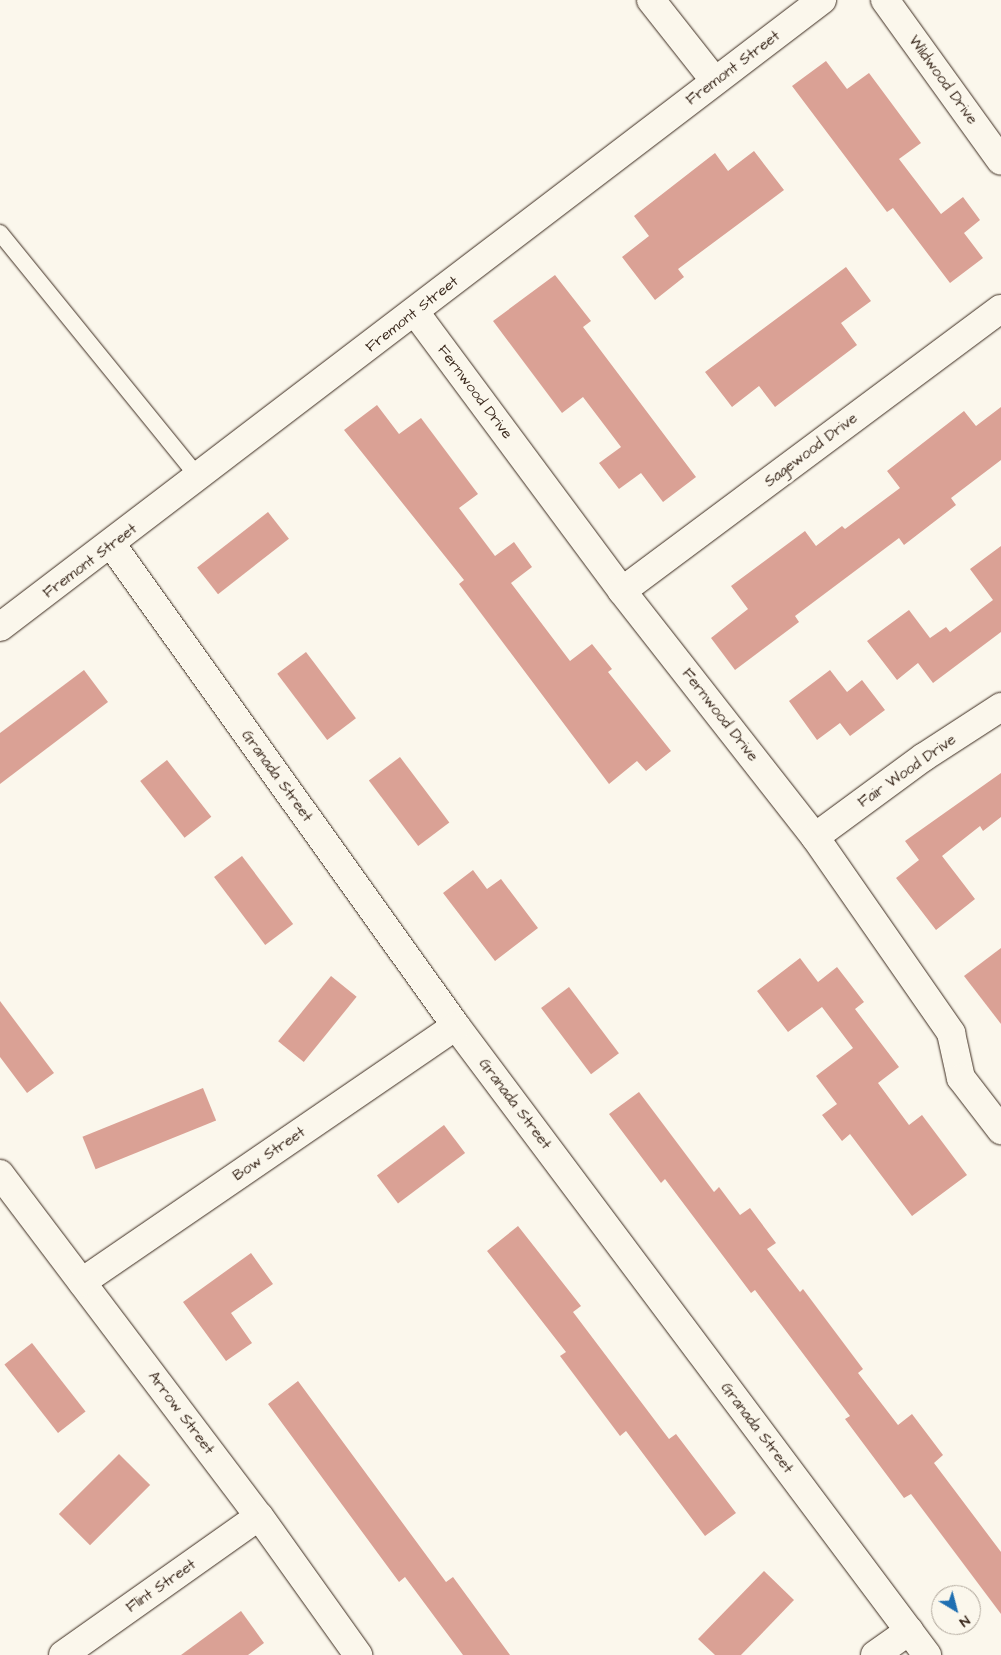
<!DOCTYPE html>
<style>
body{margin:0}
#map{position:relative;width:1001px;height:1655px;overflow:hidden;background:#fbf7ec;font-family:"Architects Daughter",sans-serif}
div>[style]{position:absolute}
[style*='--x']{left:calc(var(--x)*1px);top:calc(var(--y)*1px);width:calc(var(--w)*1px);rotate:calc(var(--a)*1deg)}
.building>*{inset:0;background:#daa195;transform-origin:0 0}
.roads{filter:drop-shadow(0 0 1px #3b2a1e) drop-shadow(0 0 1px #3b2a1e)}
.service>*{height:16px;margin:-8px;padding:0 8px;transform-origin:8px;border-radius:8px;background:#fbf7ec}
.minor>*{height:28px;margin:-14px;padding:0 14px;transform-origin:14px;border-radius:14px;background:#fbf7ec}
.tertiary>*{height:28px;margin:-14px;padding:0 14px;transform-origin:14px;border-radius:14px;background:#fbf7ec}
span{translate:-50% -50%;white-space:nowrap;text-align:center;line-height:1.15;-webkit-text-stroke:5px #fbf7ec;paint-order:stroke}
.street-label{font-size:15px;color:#3b2a1e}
.north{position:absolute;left:931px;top:1585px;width:50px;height:50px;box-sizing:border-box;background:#fbf7ec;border:1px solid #aea59a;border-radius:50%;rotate:143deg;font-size:14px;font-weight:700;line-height:20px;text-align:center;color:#3b2a1e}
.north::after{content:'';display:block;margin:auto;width:18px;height:22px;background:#1f6fb2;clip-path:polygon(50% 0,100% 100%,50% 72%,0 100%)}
</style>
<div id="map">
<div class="building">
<div style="clip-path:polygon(826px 61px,847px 89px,869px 73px,921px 143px,899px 159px,941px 214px,963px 197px,980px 220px,964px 233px,983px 258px,950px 283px,893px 208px,887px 212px,792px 86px)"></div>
<div style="clip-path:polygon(754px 151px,784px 190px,678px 269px,684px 277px,655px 300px,622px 257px,649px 236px,634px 216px,715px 153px,728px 171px)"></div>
<div style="clip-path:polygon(846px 267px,871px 301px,841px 323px,857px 345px,775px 407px,759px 386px,732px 407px,705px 372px)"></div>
<div style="clip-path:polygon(555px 275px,591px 321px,583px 327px,696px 477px,663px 502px,641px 473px,619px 489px,599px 463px,621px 447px,583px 397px,562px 413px,493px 321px)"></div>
<div style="clip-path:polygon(377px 405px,399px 434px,421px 418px,478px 494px,459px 508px,495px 556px,514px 542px,532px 567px,511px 583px,570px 661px,592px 644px,612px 669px,608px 672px,671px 751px,646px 771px,637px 761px,609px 784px,459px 584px,464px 580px,344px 430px)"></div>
<div style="clip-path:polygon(1001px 407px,1001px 460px,951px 498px,956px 505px,904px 545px,899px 538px,795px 616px,799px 622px,735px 670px,711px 638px,748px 609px,731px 586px,805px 531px,816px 546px,842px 526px,845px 529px,900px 488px,887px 471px,964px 411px,976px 426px)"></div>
<div style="left:268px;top:512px;width:34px;height:90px;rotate:52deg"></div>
<div style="clip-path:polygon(1001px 546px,1001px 632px,933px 683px,918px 663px,897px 680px,867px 641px,909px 610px,930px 638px,946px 627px,950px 632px,993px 600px,970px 569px)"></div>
<div style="left:306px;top:652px;width:83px;height:36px;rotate:53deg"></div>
<div style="clip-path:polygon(84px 670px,108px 702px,0 784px,0 733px)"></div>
<div style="clip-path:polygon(830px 670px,847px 692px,862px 680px,885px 710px,850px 736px,840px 723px,817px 740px,789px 701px)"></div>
<div style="left:400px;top:757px;width:82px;height:39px;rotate:53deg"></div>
<div style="left:167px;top:760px;width:72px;height:34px;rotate:52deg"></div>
<div style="clip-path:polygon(1001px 773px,1001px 817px,983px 831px,980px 826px,942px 856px,975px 899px,936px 930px,896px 878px,919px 860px,905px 841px)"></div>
<div style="left:242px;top:856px;width:85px;height:35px;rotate:53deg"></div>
<div style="clip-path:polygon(473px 870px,487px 889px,501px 879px,538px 928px,495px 961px,443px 893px)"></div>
<div style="clip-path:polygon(1001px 948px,1001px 1024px,964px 976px)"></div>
<div style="clip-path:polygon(800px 958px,818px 982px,837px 967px,864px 1002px,855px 1009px,899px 1067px,878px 1083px,909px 1125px,922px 1115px,967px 1175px,912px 1216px,850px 1134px,842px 1141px,822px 1115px,837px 1104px,816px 1076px,853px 1048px,822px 1007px,788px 1032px,757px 991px)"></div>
<div style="left:331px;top:976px;width:33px;height:84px;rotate:39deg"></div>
<div style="left:569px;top:987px;width:83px;height:35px;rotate:53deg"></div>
<div style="clip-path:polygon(0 1001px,54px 1073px,27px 1093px,0 1057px)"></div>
<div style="left:203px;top:1088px;width:35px;height:130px;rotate:68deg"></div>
<div style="clip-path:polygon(639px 1092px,714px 1192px,719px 1187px,740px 1215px,750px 1208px,776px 1243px,767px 1249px,800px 1292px,803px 1289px,863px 1369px,858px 1373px,898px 1425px,912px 1414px,943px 1455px,934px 1463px,1001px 1552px,1001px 1614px,911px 1494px,904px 1498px,845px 1419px,850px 1416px,755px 1290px,751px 1293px,665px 1179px,661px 1183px,609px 1114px)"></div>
<div style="left:444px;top:1125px;width:35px;height:84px;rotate:53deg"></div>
<div style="clip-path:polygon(518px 1226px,581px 1306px,573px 1312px,669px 1439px,676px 1434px,736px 1513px,705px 1536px,626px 1431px,620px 1436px,560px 1356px,566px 1352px,487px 1251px)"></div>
<div style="clip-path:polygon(251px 1253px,273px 1284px,231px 1313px,252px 1343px,226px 1361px,183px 1302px)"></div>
<div style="left:32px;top:1343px;width:87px;height:35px;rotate:52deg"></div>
<div style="clip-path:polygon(298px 1381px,446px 1582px,453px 1577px,510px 1655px,463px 1655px,405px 1577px,399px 1582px,268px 1404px)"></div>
<div style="left:119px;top:1454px;width:44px;height:85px;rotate:45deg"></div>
<div style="clip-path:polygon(764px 1571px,794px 1600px,741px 1655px,715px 1655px,698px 1639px)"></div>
<div style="clip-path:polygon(241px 1611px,264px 1643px,248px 1655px,181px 1655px)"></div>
</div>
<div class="roads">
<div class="service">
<div style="--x:0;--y:233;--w:316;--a:50.9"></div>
</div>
<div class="minor">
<div style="--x:651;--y:0;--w:103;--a:51.7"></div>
<div style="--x:885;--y:0;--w:198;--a:54.2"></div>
<div style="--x:415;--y:312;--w:347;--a:53.4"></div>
<div style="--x:622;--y:591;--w:313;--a:51.9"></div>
<div style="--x:815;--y:837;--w:239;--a:55.2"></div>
<div style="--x:951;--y:1033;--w:46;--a:77.5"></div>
<div style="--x:961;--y:1078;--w:66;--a:52.4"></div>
<div style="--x:112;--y:545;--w:591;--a:54.43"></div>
<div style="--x:456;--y:1026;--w:786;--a:53.17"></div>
<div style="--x:622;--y:591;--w:472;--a:-36.7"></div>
<div style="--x:815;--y:837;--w:135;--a:-36.3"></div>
<div style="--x:924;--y:757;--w:92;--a:-33"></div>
<div style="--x:0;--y:1174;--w:429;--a:52.9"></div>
<div style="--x:259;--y:1516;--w:171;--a:54.5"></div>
<div style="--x:82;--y:1282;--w:453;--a:-34.4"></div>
<div style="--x:63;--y:1655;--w:240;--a:-35.3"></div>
<div style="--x:875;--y:1655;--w:42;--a:-35.2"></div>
</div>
<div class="tertiary">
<div style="--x:0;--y:627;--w:1034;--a:-37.34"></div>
</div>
</div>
<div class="street-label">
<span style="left:733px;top:68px;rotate:-37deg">Fremont Street</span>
<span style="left:943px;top:80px;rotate:54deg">Wildwood Drive</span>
<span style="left:412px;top:314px;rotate:-38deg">Fremont Street</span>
<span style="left:475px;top:392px;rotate:53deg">Fernwood Drive</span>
<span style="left:811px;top:450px;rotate:-37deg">Sagewood Drive</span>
<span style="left:90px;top:561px;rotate:-37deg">Fremont Street</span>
<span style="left:720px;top:715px;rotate:52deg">Fernwood Drive</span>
<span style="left:907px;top:771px;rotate:-35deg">Fair Wood Drive</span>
<span style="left:277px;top:776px;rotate:54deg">Granada Street</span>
<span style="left:515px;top:1104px;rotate:53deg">Granada Street</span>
<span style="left:269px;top:1154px;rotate:-34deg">Bow Street</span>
<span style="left:181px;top:1413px;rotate:53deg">Arrow Street</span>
<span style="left:757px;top:1428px;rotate:53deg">Granada Street</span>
<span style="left:161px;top:1586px;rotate:-35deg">Flint Street</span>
</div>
<div class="north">N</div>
</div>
